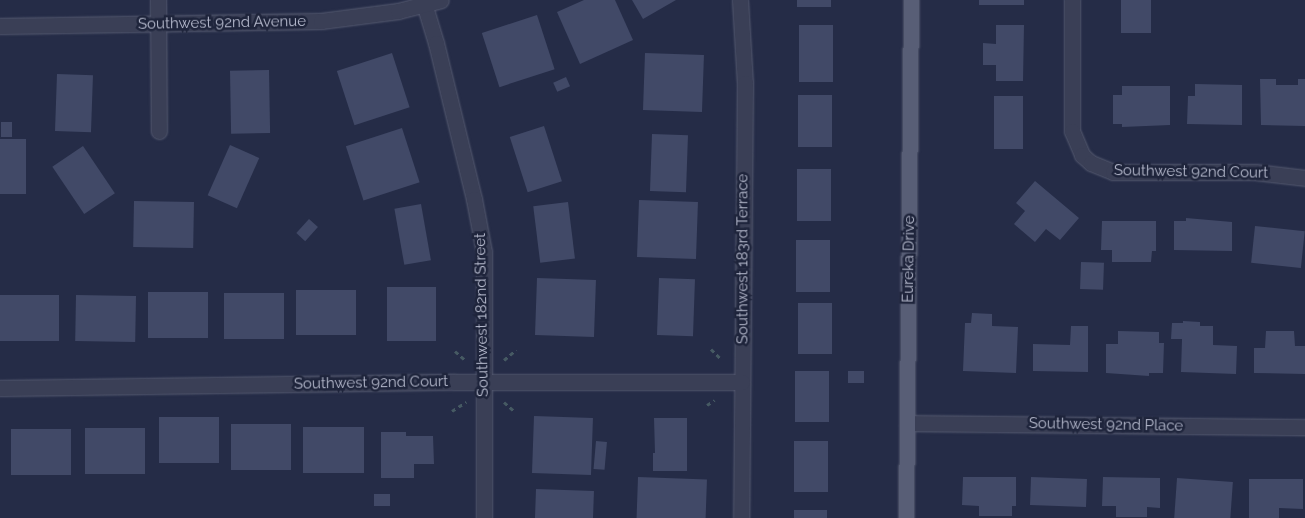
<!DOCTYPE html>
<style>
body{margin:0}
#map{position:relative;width:1305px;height:518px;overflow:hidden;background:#252c47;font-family:Raleway,sans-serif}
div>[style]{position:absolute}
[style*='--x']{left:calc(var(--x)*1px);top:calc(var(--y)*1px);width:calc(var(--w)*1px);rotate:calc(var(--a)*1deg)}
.building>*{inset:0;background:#414967;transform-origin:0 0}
.path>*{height:3px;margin-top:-1.5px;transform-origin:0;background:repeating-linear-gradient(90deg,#465a63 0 4px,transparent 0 8px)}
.roads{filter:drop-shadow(0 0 1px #555a70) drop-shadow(0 0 1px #555a70)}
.minor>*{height:15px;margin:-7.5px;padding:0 7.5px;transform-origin:7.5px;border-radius:7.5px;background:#3a3f56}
.major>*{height:15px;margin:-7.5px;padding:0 7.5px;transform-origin:7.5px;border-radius:7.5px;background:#585e76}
span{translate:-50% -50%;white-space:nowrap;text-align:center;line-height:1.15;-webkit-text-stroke:5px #1e243b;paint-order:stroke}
.street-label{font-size:15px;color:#b8bccf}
</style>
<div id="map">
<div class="building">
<div style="clip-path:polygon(584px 0,615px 0,633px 40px,580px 64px,557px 12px)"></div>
<div style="clip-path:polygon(632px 0,676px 0,643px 19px)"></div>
<div style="left:797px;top:0;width:34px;height:7px"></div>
<div style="left:979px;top:0;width:45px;height:5px"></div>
<div style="left:1121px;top:0;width:30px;height:33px"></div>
<div style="left:537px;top:15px;width:57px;height:58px;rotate:72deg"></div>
<div style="left:799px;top:25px;width:34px;height:57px"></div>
<div style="clip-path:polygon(996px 25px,1024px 25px,1023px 81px,996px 81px,996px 65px,983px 65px,983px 43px,996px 44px)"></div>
<div style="left:392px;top:53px;width:57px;height:58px;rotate:72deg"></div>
<div style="left:645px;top:53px;width:59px;height:57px;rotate:2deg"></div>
<div style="left:269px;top:70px;width:63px;height:39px;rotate:89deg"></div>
<div style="left:57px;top:74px;width:36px;height:57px;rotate:2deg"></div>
<div style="left:566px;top:77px;width:10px;height:14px;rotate:66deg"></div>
<div style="clip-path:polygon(1260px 79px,1276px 79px,1276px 85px,1298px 85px,1298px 79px,1305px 79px,1305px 126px,1261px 125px)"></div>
<div style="clip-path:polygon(1195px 84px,1242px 85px,1242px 125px,1187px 124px,1188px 96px,1195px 96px)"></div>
<div style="clip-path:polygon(1122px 86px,1170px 86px,1170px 125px,1122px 127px,1122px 124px,1113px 124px,1113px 95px,1122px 95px)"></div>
<div style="left:798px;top:95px;width:34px;height:52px"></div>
<div style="left:994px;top:96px;width:29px;height:53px"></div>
<div style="left:1px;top:122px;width:11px;height:15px"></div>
<div style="left:544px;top:126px;width:58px;height:36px;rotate:72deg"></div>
<div style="left:402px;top:128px;width:57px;height:59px;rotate:72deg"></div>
<div style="left:652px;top:134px;width:36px;height:57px;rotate:2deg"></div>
<div style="left:0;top:139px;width:26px;height:55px"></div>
<div style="left:230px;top:145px;width:32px;height:55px;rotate:24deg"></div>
<div style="left:83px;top:146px;width:57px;height:37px;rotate:56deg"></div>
<div style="left:797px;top:169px;width:34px;height:52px"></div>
<div style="clip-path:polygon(1035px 181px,1079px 218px,1060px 240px,1046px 229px,1035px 242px,1014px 224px,1025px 211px,1016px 203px)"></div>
<div style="left:639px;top:200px;width:59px;height:57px;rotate:2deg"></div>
<div style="left:134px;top:201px;width:60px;height:46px;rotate:1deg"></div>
<div style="left:568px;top:202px;width:57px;height:35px;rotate:83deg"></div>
<div style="left:421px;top:204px;width:57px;height:27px;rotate:80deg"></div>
<div style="clip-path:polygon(1186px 218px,1232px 222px,1232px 251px,1174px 250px,1174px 221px,1186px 221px)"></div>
<div style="left:309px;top:219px;width:12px;height:19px;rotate:42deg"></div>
<div style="clip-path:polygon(1102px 221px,1156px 221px,1156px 251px,1152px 251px,1151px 262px,1112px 262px,1112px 250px,1101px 250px)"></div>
<div style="left:1255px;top:226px;width:50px;height:37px;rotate:6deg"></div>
<div style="left:796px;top:240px;width:34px;height:52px"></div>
<div style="left:1081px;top:262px;width:23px;height:27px;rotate:2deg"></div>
<div style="left:537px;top:278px;width:59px;height:57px;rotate:2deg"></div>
<div style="left:659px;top:278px;width:36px;height:57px;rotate:2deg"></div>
<div style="left:387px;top:287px;width:49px;height:54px"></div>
<div style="left:296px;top:290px;width:60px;height:45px"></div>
<div style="left:148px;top:292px;width:60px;height:46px"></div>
<div style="left:224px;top:293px;width:60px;height:46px"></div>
<div style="left:0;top:295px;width:59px;height:46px"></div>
<div style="left:76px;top:295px;width:60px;height:46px;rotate:1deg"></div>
<div style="left:798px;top:303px;width:34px;height:51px"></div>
<div style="clip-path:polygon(972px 313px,992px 314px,992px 326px,1018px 327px,1016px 373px,963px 371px,965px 323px,971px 323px)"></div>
<div style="clip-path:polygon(1183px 321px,1200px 322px,1200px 326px,1213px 326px,1213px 345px,1237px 346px,1236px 374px,1181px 372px,1182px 339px,1171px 339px,1172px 323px,1183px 323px)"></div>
<div style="clip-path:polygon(1071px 326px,1088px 326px,1088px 372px,1033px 371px,1033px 344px,1070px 345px)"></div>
<div style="clip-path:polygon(1118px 331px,1159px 332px,1159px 343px,1164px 343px,1163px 373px,1149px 373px,1149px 376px,1106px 373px,1106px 344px,1118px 344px)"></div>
<div style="clip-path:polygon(1266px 331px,1294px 331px,1295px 346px,1305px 346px,1305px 374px,1254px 373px,1254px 348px,1265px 348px)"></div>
<div style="left:795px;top:371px;width:34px;height:51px"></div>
<div style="left:848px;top:371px;width:16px;height:12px"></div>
<div style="left:534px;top:416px;width:59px;height:57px;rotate:2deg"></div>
<div style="left:159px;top:417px;width:60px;height:46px"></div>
<div style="clip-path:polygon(654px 418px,687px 418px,687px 471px,653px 471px,653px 453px,655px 453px)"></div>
<div style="left:231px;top:424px;width:60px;height:46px"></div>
<div style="left:303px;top:427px;width:61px;height:46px"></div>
<div style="left:85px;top:428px;width:60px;height:46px"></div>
<div style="left:11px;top:429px;width:60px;height:46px"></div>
<div style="clip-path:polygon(381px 432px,406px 432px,406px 436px,433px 436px,434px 464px,414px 464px,414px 478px,381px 478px)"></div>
<div style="left:596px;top:441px;width:11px;height:28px;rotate:5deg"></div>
<div style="left:794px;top:441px;width:34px;height:51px"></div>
<div style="left:638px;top:477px;width:69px;height:41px;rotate:2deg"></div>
<div style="clip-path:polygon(963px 477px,1016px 477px,1016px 506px,1012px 506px,1012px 516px,979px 516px,979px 506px,962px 505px)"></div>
<div style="left:1031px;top:477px;width:56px;height:28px;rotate:2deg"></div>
<div style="clip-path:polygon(1103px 477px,1160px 478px,1160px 508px,1147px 507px,1147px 517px,1116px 517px,1116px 506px,1102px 506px)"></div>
<div style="left:1177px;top:478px;width:56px;height:40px;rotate:4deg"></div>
<div style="clip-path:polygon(1249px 479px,1303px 479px,1303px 509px,1279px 508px,1279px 518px,1249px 518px)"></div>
<div style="left:536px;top:489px;width:58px;height:29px;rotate:2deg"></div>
<div style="left:374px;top:494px;width:16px;height:12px"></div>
<div style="left:794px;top:510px;width:33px;height:8px"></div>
</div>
<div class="path">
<div style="--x:711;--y:349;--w:16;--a:45"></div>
<div style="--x:455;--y:351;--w:13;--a:42"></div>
<div style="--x:504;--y:360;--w:16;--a:-40"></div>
<div style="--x:504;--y:402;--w:13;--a:42"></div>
<div style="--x:707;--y:405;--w:9;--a:-32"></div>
<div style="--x:452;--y:411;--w:17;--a:-33"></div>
</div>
<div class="roads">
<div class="minor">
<div style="--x:158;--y:0;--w:131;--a:89.6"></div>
<div style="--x:423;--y:0;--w:45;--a:73.2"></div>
<div style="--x:436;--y:43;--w:161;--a:76.3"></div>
<div style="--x:474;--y:199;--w:54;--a:79.3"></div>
<div style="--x:484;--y:252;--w:266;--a:90"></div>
<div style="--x:740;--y:0;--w:83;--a:86.6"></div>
<div style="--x:745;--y:83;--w:435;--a:90.5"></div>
<div style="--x:1072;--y:0;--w:131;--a:90"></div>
<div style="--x:1072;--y:131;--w:26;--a:67"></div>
<div style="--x:1082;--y:155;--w:12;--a:42"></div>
<div style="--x:1091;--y:163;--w:24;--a:22"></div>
<div style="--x:1113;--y:172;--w:142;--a:0"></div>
<div style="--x:1255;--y:172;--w:50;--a:6.8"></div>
<div style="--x:0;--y:26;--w:321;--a:-0.9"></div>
<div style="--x:321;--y:21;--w:78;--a:-7.4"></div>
<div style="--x:398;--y:11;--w:44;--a:-14.3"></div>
<div style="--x:0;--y:388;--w:455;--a:-0.8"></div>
<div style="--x:455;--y:382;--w:287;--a:0"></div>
<div style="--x:907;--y:423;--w:398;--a:0.6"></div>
</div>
<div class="major">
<div style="--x:906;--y:518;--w:518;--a:-89.45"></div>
</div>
</div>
<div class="street-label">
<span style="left:222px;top:23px;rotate:-1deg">Southwest 92nd Avenue</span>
<span style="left:1191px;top:172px;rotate:1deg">Southwest 92nd Court</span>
<span style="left:743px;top:259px;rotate:-90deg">Southwest 183rd Terrace</span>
<span style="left:909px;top:259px;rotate:-89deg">Eureka Drive</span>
<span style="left:482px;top:315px;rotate:-91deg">Southwest 182nd Street</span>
<span style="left:371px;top:383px;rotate:-1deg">Southwest 92nd Court</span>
<span style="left:1106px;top:425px;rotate:1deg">Southwest 92nd Place</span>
</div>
</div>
